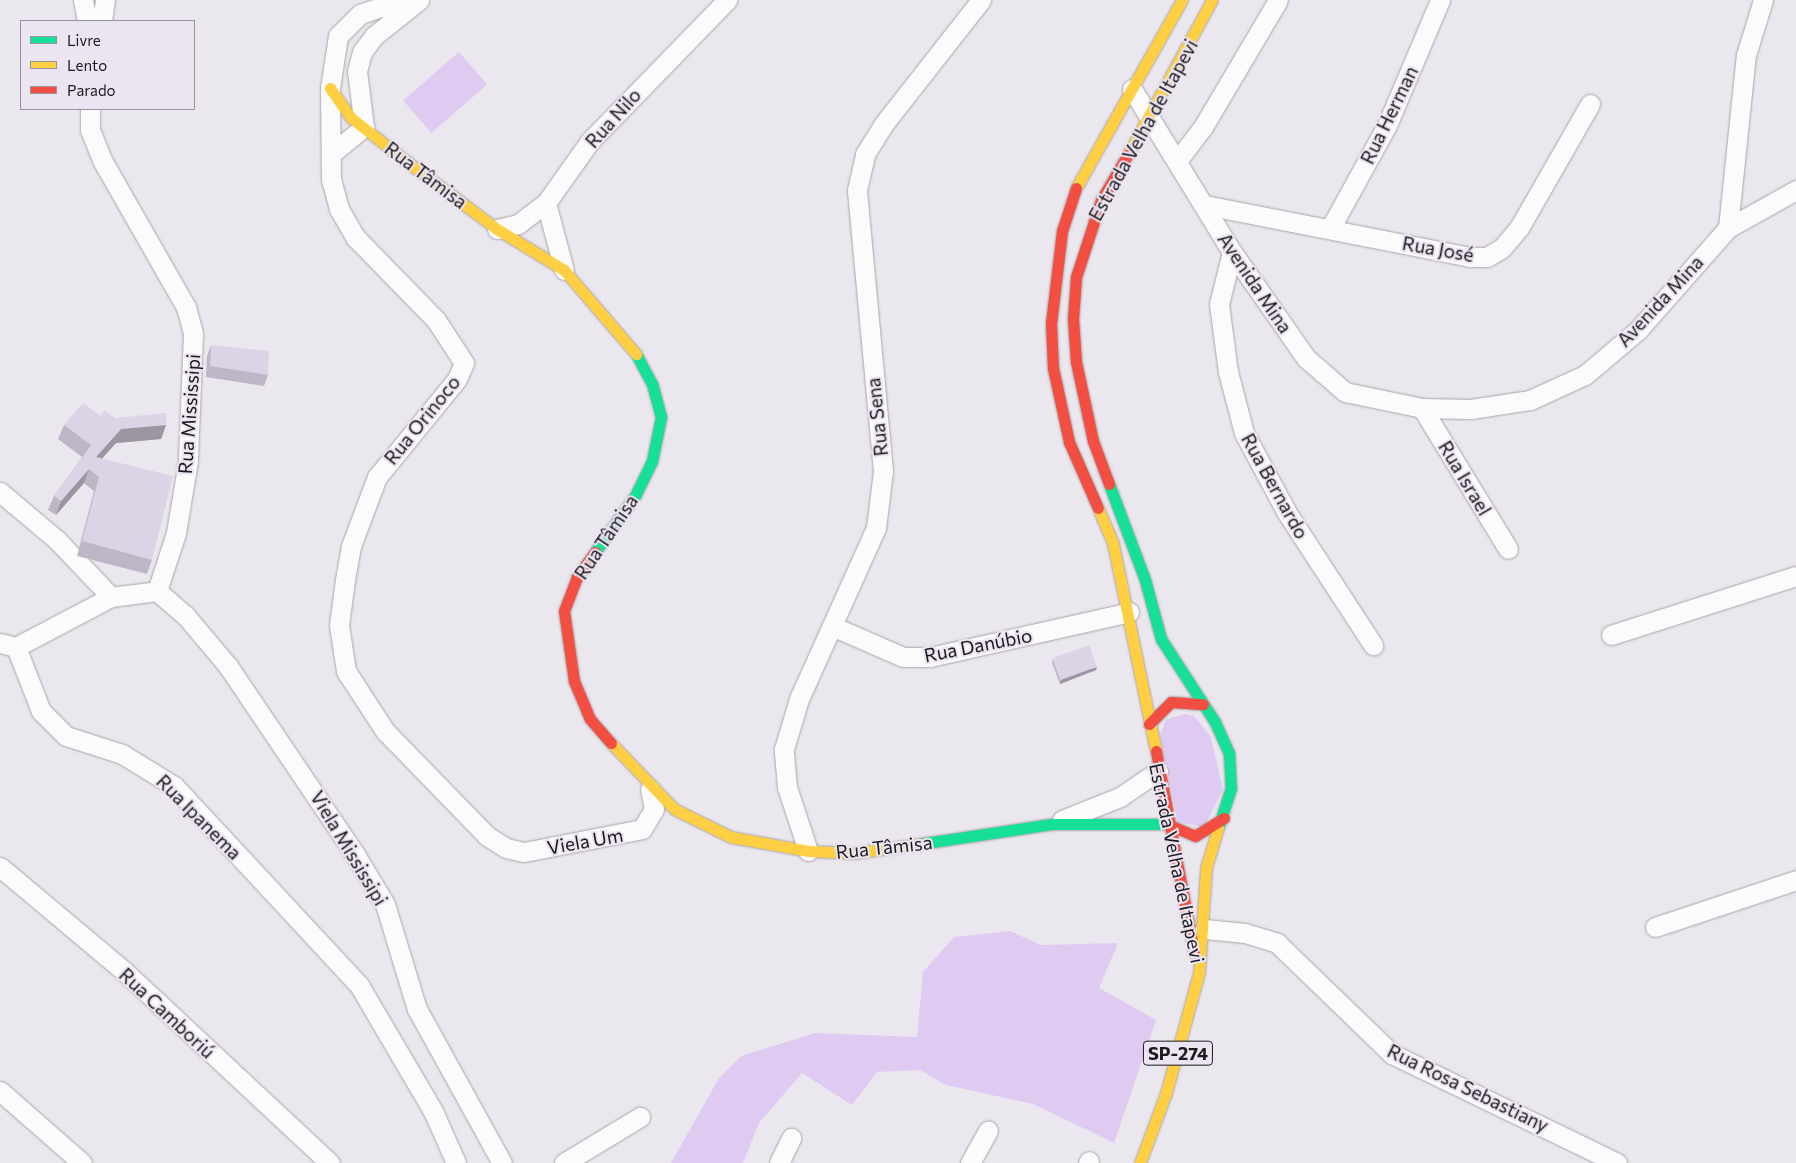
<!DOCTYPE html>
<meta charset="utf-8">
<style>
body{margin:0}
#map{position:relative;width:1796px;height:1163px;overflow:hidden;background:#ebe7ee;font-family:Commissioner,sans-serif}
div>[style]{position:absolute}
[style*='--x']{left:calc(var(--x)*1px);top:calc(var(--y)*1px);width:calc(var(--w)*1px);rotate:calc(var(--a)*1deg)}
.green>*{inset:0;background:#dfcbf1;transform-origin:0 0}
.roads{filter:drop-shadow(0 0 1px #a8a5aa) drop-shadow(0 0 1px #a8a5aa)}
.street>*{height:19px;margin:-9.5px;padding:0 9.5px;transform-origin:9.5px;border-radius:9.5px;background:#fcfbfc}
.fast>*{height:11px;margin:-5.5px;padding:0 5.5px;transform-origin:5.5px;border-radius:5.5px;background:#16e098}
.slow>*{height:11px;margin:-5.5px;padding:0 5.5px;transform-origin:5.5px;border-radius:5.5px;background:#ffcf43}
.jam>*{height:11px;margin:-5.5px;padding:0 5.5px;transform-origin:5.5px;border-radius:5.5px;background:#f24e42}
.wall>*{inset:0;background:#beb5c6}
.shaded-wall>*{inset:0;background:#9b94a1}
.building>*{inset:0;background:#ddd3e6;transform-origin:0 0}
span{translate:-50% -50%;white-space:nowrap;text-align:center;line-height:1.15;-webkit-text-stroke:4px #ebe4f1;paint-order:stroke}
.shield-label span{padding:1px 4px;background:#ebe4f1;border:1px solid;border-radius:4px;-webkit-text-stroke-width:0}
.shield-label{font-size:18px;color:#1b191d;font-weight:700}
.street-label{font-size:19px;color:#1b191d}
.legend{position:absolute;left:20px;top:20px;width:175px;height:90px;box-sizing:border-box;background:#ebe4f1;border:1px solid #98939c;margin:0;padding:6px 9px;list-style:none;font-size:15px;color:#1b191d}
.legend li{display:flex;align-items:center;gap:10px;height:25px}
.legend b{width:25px;border:1px solid #98939c}
</style>
<div id="map">
<div class="green">
<div style="left:459px;top:52px;width:43px;height:74px;rotate:49deg"></div>
<div style="clip-path:polygon(1184px 714px,1194px 716px,1211px 737px,1223px 790px,1204px 827px,1178px 822px,1160px 736px,1166px 720px)"></div>
<div style="clip-path:polygon(1010px 931px,1041px 945px,1118px 943px,1099px 988px,1156px 1020px,1114px 1143px,1033px 1104px,946px 1085px,920px 1070px,877px 1072px,852px 1105px,802px 1073px,759px 1123px,743px 1163px,671px 1163px,719px 1078px,741px 1056px,815px 1033px,917px 1037px,923px 972px,954px 937px)"></div>
</div>
<div class="roads">
<div class="street">
<div style="--x:83;--y:0;--w:21;--a:79"></div>
<div style="--x:402;--y:0;--w:44;--a:161.6"></div>
<div style="--x:360;--y:14;--w:31;--a:135"></div>
<div style="--x:338;--y:36;--w:53;--a:98.7"></div>
<div style="--x:330;--y:88;--w:91;--a:89.4"></div>
<div style="--x:331;--y:179;--w:31;--a:75"></div>
<div style="--x:339;--y:209;--w:34;--a:60"></div>
<div style="--x:356;--y:238;--w:115;--a:45.7"></div>
<div style="--x:436;--y:320;--w:51;--a:56.9"></div>
<div style="--x:464;--y:363;--w:17;--a:114"></div>
<div style="--x:457;--y:379;--w:127;--a:129.2"></div>
<div style="--x:377;--y:477;--w:74;--a:110.6"></div>
<div style="--x:351;--y:546;--w:35;--a:100"></div>
<div style="--x:345;--y:580;--w:45;--a:97.6"></div>
<div style="--x:339;--y:625;--w:47;--a:81.3"></div>
<div style="--x:346;--y:671;--w:72;--a:57"></div>
<div style="--x:385;--y:731;--w:146;--a:45.8"></div>
<div style="--x:487;--y:836;--w:22;--a:32"></div>
<div style="--x:506;--y:848;--w:18;--a:13"></div>
<div style="--x:524;--y:852;--w:120;--a:-11"></div>
<div style="--x:642;--y:829;--w:23;--a:-59"></div>
<div style="--x:654;--y:809;--w:20;--a:-101"></div>
<div style="--x:102;--y:21;--w:21;--a:-82"></div>
<div style="--x:1132;--y:89;--w:191;--a:58.5"></div>
<div style="--x:1232;--y:252;--w:129;--a:55.1"></div>
<div style="--x:1306;--y:358;--w:52;--a:41.1"></div>
<div style="--x:1345;--y:392;--w:79;--a:11.7"></div>
<div style="--x:1422;--y:408;--w:49;--a:1.2"></div>
<div style="--x:1471;--y:409;--w:60;--a:-8.7"></div>
<div style="--x:1530;--y:400;--w:60;--a:-24.4"></div>
<div style="--x:1585;--y:375;--w:70;--a:-40.3"></div>
<div style="--x:1638;--y:330;--w:136;--a:-48.6"></div>
<div style="--x:1728;--y:228;--w:174;--a:-84.1"></div>
<div style="--x:1746;--y:55;--w:58;--a:-72.8"></div>
<div style="--x:90;--y:109;--w:21;--a:90"></div>
<div style="--x:90;--y:130;--w:32;--a:68"></div>
<div style="--x:102;--y:160;--w:169;--a:60.3"></div>
<div style="--x:186;--y:307;--w:28;--a:75"></div>
<div style="--x:193;--y:334;--w:127;--a:92.3"></div>
<div style="--x:188;--y:461;--w:73;--a:99.5"></div>
<div style="--x:176;--y:533;--w:61;--a:108.1"></div>
<div style="--x:331;--y:154;--w:43;--a:-39.3"></div>
<div style="--x:364;--y:127;--w:56;--a:-97.1"></div>
<div style="--x:357;--y:71;--w:20;--a:-75"></div>
<div style="--x:362;--y:52;--w:20;--a:-53"></div>
<div style="--x:374;--y:36;--w:58;--a:-38.7"></div>
<div style="--x:1177;--y:161;--w:43;--a:-52.6"></div>
<div style="--x:1203;--y:127;--w:147;--a:-59.4"></div>
<div style="--x:546;--y:203;--w:69;--a:75"></div>
<div style="--x:1205;--y:205;--w:269;--a:11.1"></div>
<div style="--x:1469;--y:257;--w:18;--a:0"></div>
<div style="--x:1487;--y:257;--w:17;--a:-31"></div>
<div style="--x:1502;--y:248;--w:26;--a:-50"></div>
<div style="--x:1519;--y:228;--w:143;--a:-60.2"></div>
<div style="--x:1331;--y:227;--w:116;--a:-61.2"></div>
<div style="--x:1387;--y:125;--w:136;--a:-67"></div>
<div style="--x:1728;--y:228;--w:78;--a:-29.2"></div>
<div style="--x:497;--y:229;--w:22;--a:-13"></div>
<div style="--x:518;--y:224;--w:35;--a:-37"></div>
<div style="--x:546;--y:203;--w:76;--a:-54.6"></div>
<div style="--x:590;--y:141;--w:197;--a:-45.8"></div>
<div style="--x:1232;--y:252;--w:54;--a:104"></div>
<div style="--x:1219;--y:304;--w:69;--a:82.5"></div>
<div style="--x:1228;--y:372;--w:63;--a:75.3"></div>
<div style="--x:1244;--y:433;--w:91;--a:61.7"></div>
<div style="--x:1287;--y:513;--w:158;--a:56.9"></div>
<div style="--x:1422;--y:408;--w:165;--a:58.6"></div>
<div style="--x:0;--y:492;--w:75;--a:40.1"></div>
<div style="--x:57;--y:540;--w:79;--a:46.5"></div>
<div style="--x:157;--y:591;--w:37;--a:41"></div>
<div style="--x:185;--y:615;--w:67;--a:49.9"></div>
<div style="--x:228;--y:666;--w:223;--a:56"></div>
<div style="--x:353;--y:851;--w:62;--a:58.9"></div>
<div style="--x:385;--y:904;--w:110;--a:73.1"></div>
<div style="--x:417;--y:1009;--w:176;--a:61.1"></div>
<div style="--x:832;--y:626;--w:77;--a:23.6"></div>
<div style="--x:903;--y:657;--w:27;--a:0"></div>
<div style="--x:930;--y:657;--w:204;--a:-12.7"></div>
<div style="--x:1611;--y:635;--w:194;--a:-17.7"></div>
<div style="--x:0;--y:643;--w:16;--a:14"></div>
<div style="--x:16;--y:647;--w:69;--a:68.7"></div>
<div style="--x:41;--y:711;--w:35;--a:45"></div>
<div style="--x:66;--y:736;--w:59;--a:17.8"></div>
<div style="--x:122;--y:754;--w:61;--a:31.6"></div>
<div style="--x:174;--y:786;--w:272;--a:47.1"></div>
<div style="--x:359;--y:985;--w:146;--a:59.6"></div>
<div style="--x:433;--y:1111;--w:57;--a:66.1"></div>
<div style="--x:16;--y:647;--w:107;--a:-27.8"></div>
<div style="--x:111;--y:597;--w:46;--a:-7.4"></div>
<div style="--x:1062;--y:820;--w:62;--a:-21.6"></div>
<div style="--x:1120;--y:797;--w:46;--a:-34.4"></div>
<div style="--x:808;--y:851;--w:67;--a:-108.2"></div>
<div style="--x:787;--y:787;--w:38;--a:-95"></div>
<div style="--x:784;--y:749;--w:52;--a:-73.3"></div>
<div style="--x:799;--y:699;--w:188;--a:-65.8"></div>
<div style="--x:876;--y:528;--w:57;--a:-83"></div>
<div style="--x:883;--y:471;--w:282;--a:-95.3"></div>
<div style="--x:857;--y:190;--w:37;--a:-77"></div>
<div style="--x:865;--y:154;--w:34;--a:-58"></div>
<div style="--x:883;--y:125;--w:159;--a:-51.9"></div>
<div style="--x:0;--y:867;--w:163;--a:40"></div>
<div style="--x:125;--y:972;--w:280;--a:43"></div>
<div style="--x:1655;--y:927;--w:149;--a:-18.4"></div>
<div style="--x:1205;--y:929;--w:40;--a:5.7"></div>
<div style="--x:1245;--y:933;--w:34;--a:17"></div>
<div style="--x:1277;--y:943;--w:160;--a:44"></div>
<div style="--x:1392;--y:1054;--w:250;--a:25.8"></div>
<div style="--x:0;--y:1091;--w:109;--a:41.3"></div>
<div style="--x:564;--y:1163;--w:89;--a:-31.2"></div>
<div style="--x:779;--y:1163;--w:28;--a:-64"></div>
<div style="--x:970;--y:1163;--w:37;--a:-61"></div>
<div style="--x:1088;--y:1163;--w:2;--a:-63"></div>
</div>
<div class="fast">
<div style="--x:1109;--y:484;--w:103;--a:69.4"></div>
<div style="--x:1145;--y:580;--w:61;--a:74.8"></div>
<div style="--x:1161;--y:639;--w:99;--a:57"></div>
<div style="--x:1215;--y:722;--w:34;--a:66"></div>
<div style="--x:1229;--y:753;--w:35;--a:87"></div>
<div style="--x:1231;--y:788;--w:42;--a:108"></div>
<div style="--x:595;--y:552;--w:69;--a:-54.5"></div>
<div style="--x:635;--y:496;--w:39;--a:-64"></div>
<div style="--x:652;--y:461;--w:45;--a:-78.4"></div>
<div style="--x:661;--y:417;--w:34;--a:-105"></div>
<div style="--x:652;--y:384;--w:34;--a:-118"></div>
<div style="--x:919;--y:844;--w:134;--a:-8.6"></div>
<div style="--x:1051;--y:824;--w:116;--a:0"></div>
</div>
<div class="slow">
<div style="--x:330;--y:88;--w:35;--a:55"></div>
<div style="--x:350;--y:117;--w:71;--a:38.2"></div>
<div style="--x:406;--y:161;--w:114;--a:36.8"></div>
<div style="--x:497;--y:229;--w:79;--a:31.5"></div>
<div style="--x:564;--y:270;--w:111;--a:49.4"></div>
<div style="--x:1128;--y:154;--w:175;--a:-61.4"></div>
<div style="--x:1076;--y:188;--w:216;--a:-60.6"></div>
<div style="--x:1098;--y:508;--w:39;--a:67"></div>
<div style="--x:1113;--y:544;--w:211;--a:78.3"></div>
<div style="--x:611;--y:743;--w:91;--a:46.3"></div>
<div style="--x:674;--y:809;--w:64;--a:26.2"></div>
<div style="--x:731;--y:837;--w:78;--a:10.3"></div>
<div style="--x:808;--y:851;--w:46;--a:2.5"></div>
<div style="--x:854;--y:853;--w:66;--a:-7.9"></div>
<div style="--x:1140;--y:1163;--w:75;--a:-69.6"></div>
<div style="--x:1166;--y:1093;--w:125;--a:-74.7"></div>
<div style="--x:1199;--y:972;--w:104;--a:-86.1"></div>
<div style="--x:1206;--y:868;--w:42;--a:-73.3"></div>
</div>
<div class="jam">
<div style="--x:1076;--y:188;--w:45;--a:108"></div>
<div style="--x:1062;--y:231;--w:93;--a:96.8"></div>
<div style="--x:1051;--y:323;--w:45;--a:87.5"></div>
<div style="--x:1053;--y:368;--w:76;--a:77.8"></div>
<div style="--x:1069;--y:442;--w:72;--a:66.3"></div>
<div style="--x:1109;--y:484;--w:46;--a:-110.4"></div>
<div style="--x:1093;--y:441;--w:81;--a:-102.1"></div>
<div style="--x:1076;--y:362;--w:43;--a:-94"></div>
<div style="--x:1073;--y:319;--w:42;--a:-85.9"></div>
<div style="--x:1076;--y:277;--w:81;--a:-72"></div>
<div style="--x:1101;--y:200;--w:53;--a:-59.6"></div>
<div style="--x:595;--y:552;--w:31;--a:126"></div>
<div style="--x:577;--y:577;--w:36;--a:111"></div>
<div style="--x:564;--y:611;--w:71;--a:81.9"></div>
<div style="--x:574;--y:681;--w:41;--a:67.2"></div>
<div style="--x:590;--y:719;--w:32;--a:49"></div>
<div style="--x:1149;--y:724;--w:31;--a:-45"></div>
<div style="--x:1171;--y:702;--w:32;--a:4"></div>
<div style="--x:1156;--y:751;--w:205;--a:79.3"></div>
<div style="--x:1167;--y:824;--w:30;--a:23"></div>
<div style="--x:1195;--y:836;--w:34;--a:-32"></div>
</div>
</div>
<div class="wall">
<div style="clip-path:polygon(211px 345px,268px 375px,264px 386px,206px 377px,207px 356px)"></div>
<div style="clip-path:polygon(101px 416px,166px 425px,161px 439px,116px 443px,102px 458px,152px 560px,147px 574px,77px 556px,94px 491px,84px 483px,56px 515px,48px 510px,54px 496px,82px 457px,58px 439px,64px 425px)"></div>
<div style="clip-path:polygon(1053px 659px,1096px 670px,1060px 684px,1052px 663px)"></div>
</div>
<div class="shaded-wall">
<div style="clip-path:polygon(166px 425px,161px 439px,116px 443px,91px 471px,96px 457px,121px 429px)"></div>
<div style="clip-path:polygon(89px 469px,84px 483px,56px 515px,61px 501px)"></div>
<div style="clip-path:polygon(1097px 667px,1096px 670px,1060px 684px,1061px 680px)"></div>
</div>
<div class="building">
<div style="clip-path:polygon(211px 345px,269px 351px,268px 375px,210px 366px)"></div>
<div style="clip-path:polygon(83px 403px,101px 416px,104px 410px,115px 418px,167px 413px,166px 425px,121px 429px,96px 457px,173px 476px,152px 560px,82px 541px,99px 477px,89px 469px,61px 501px,54px 496px,91px 445px,64px 425px)"></div>
<div style="left:1089px;top:645px;width:23px;height:39px;rotate:70deg"></div>
</div>
<div class="shield-label">
<span style="left:1178px;top:1053px">SP-274</span>
</div>
<div class="street-label">
<span style="left:1389px;top:115px;rotate:-64deg">Rua Herman</span>
<span style="left:613px;top:118px;rotate:-48deg">Rua Nilo</span>
<span style="left:1143px;top:130px;rotate:-61deg">Estrada Velha de Itapevi</span>
<span style="left:426px;top:175px;rotate:37deg">Rua Tâmisa</span>
<span style="left:1438px;top:249px;rotate:10deg">Rua José</span>
<span style="left:1255px;top:283px;rotate:56deg">Avenida Mina</span>
<span style="left:1660px;top:301px;rotate:-47deg">Avenida Mina</span>
<span style="left:189px;top:414px;rotate:-86deg">Rua Mississipi</span>
<span style="left:877px;top:417px;rotate:-96deg">Rua Sena</span>
<span style="left:422px;top:420px;rotate:-51deg">Rua Orinoco</span>
<span style="left:1465px;top:478px;rotate:59deg">Rua Israel</span>
<span style="left:1275px;top:486px;rotate:61deg">Rua Bernardo</span>
<span style="left:606px;top:537px;rotate:-56deg">Rua Tâmisa</span>
<span style="left:978px;top:645px;rotate:-11deg">Rua Danúbio</span>
<span style="left:199px;top:817px;rotate:45deg">Rua Ipanema</span>
<span style="left:585px;top:841px;rotate:-10deg">Viela Um</span>
<span style="left:884px;top:847px;rotate:-6deg">Rua Tâmisa</span>
<span style="left:349px;top:848px;rotate:59deg">Viela Mississipi</span>
<span style="left:1177px;top:863px;rotate:78deg">Estrada Velha de Itapevi</span>
<span style="left:167px;top:1013px;rotate:43deg">Rua Camboriú</span>
<span style="left:1468px;top:1088px;rotate:26deg">Rua Rosa Sebastiany</span>
</div>
<ul class="legend">
<li><b style="height:6px;background:#16e098"></b>Livre</li>
<li><b style="height:6px;background:#ffcf43"></b>Lento</li>
<li><b style="height:6px;background:#f24e42"></b>Parado</li>
</ul>
</div>
